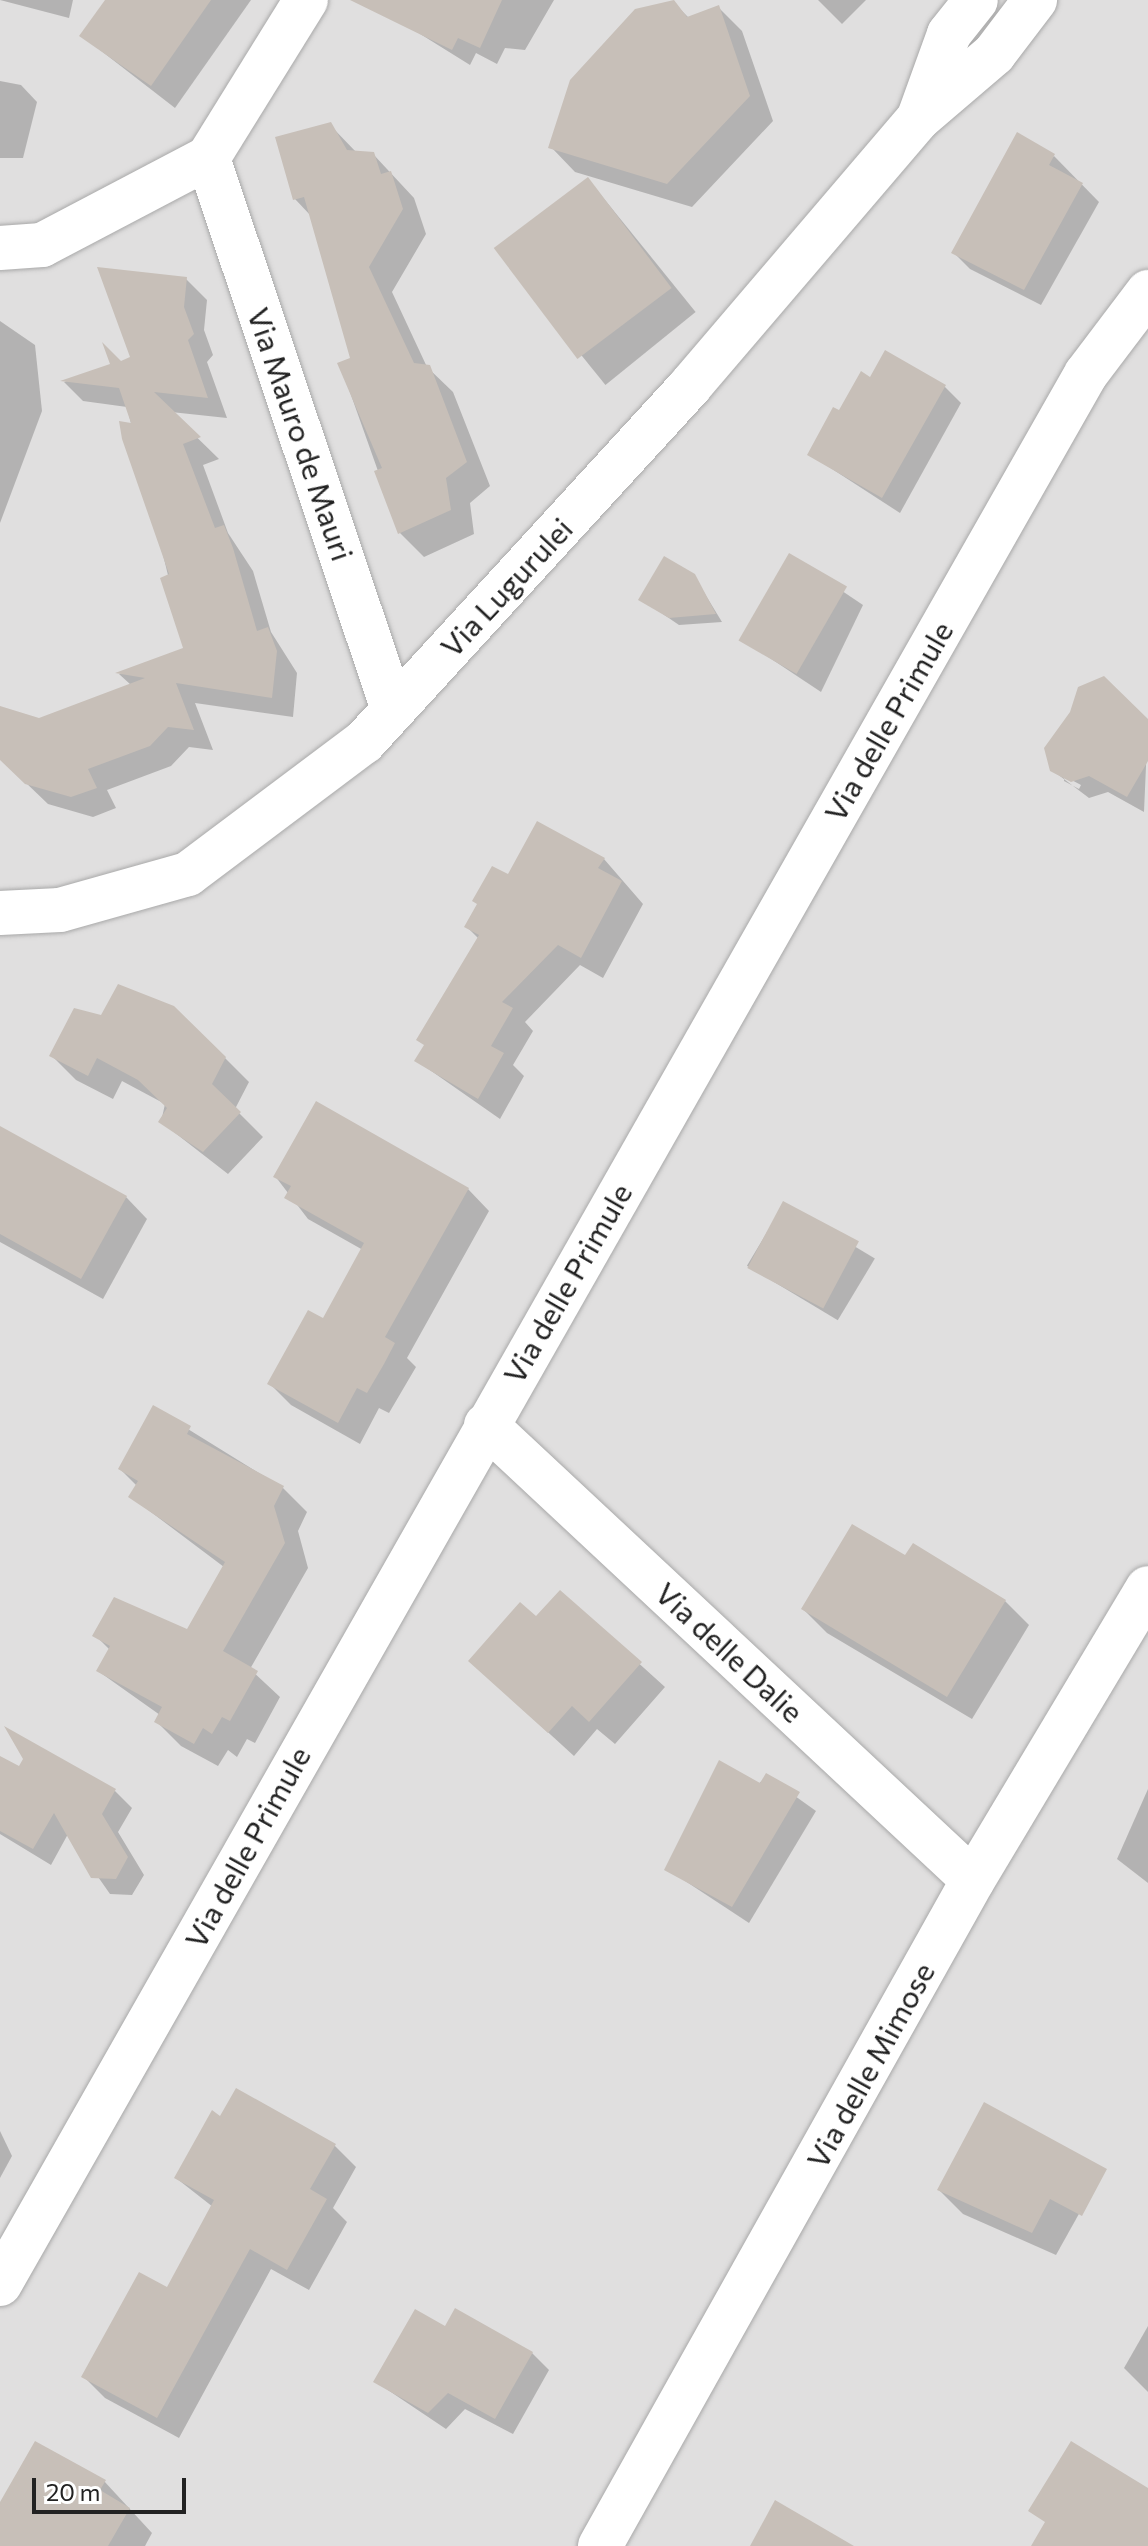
<!DOCTYPE html>
<style>
body{margin:0}
#map{position:relative;width:1148px;height:2546px;overflow:hidden;background:#f2efe9;font-family:Commissioner,sans-serif}
div>[style]{position:absolute}
[style*='--x']{left:calc(var(--x)*1px);top:calc(var(--y)*1px);width:calc(var(--w)*1px);rotate:calc(var(--a)*1deg)}
.residential>*{inset:0;background:#e0dfdf;transform-origin:0 0}
.shadow>*{inset:0;background:#0003;transform-origin:0 0}
.building>*{inset:0;background:#c7bfb8;transform-origin:0 0}
.roads{filter:drop-shadow(0 0 2px #a9a9a9) drop-shadow(0 0 2px #a9a9a9)}
.street>*{height:44px;margin:-22px;padding:0 22px;transform-origin:22px;border-radius:22px;background:#fff}
span{translate:-50% -50%;white-space:nowrap;text-align:center;line-height:1.15;-webkit-text-stroke:7px #fff;paint-order:stroke}
.street-label{font-size:30px;color:#222}
.scale{position:absolute;left:32px;top:2478px;width:154px;height:36px;box-sizing:border-box;border:4px solid #222;border-top:0;padding-left:10px;font-size:24px;line-height:28px;white-space:nowrap;color:#222;-webkit-text-stroke:6px #fff;paint-order:stroke}
</style>
<div id="map">
<div class="residential">
<div style="left:0;top:0;width:1148px;height:2546px"></div>
</div>
<div class="shadow">
<div style="clip-path:polygon(0 0,73px 0,69px 18px)"></div>
<div style="clip-path:polygon(107px 0,251px 0,175px 108px,82px 36px)"></div>
<div style="clip-path:polygon(425px 0,554px 0,525px 50px,505px 48px,497px 64px,476px 53px,470px 65px,409px 27px)"></div>
<div style="clip-path:polygon(818px 0,866px 0,842px 24px)"></div>
<div style="clip-path:polygon(672px 1px,689px 18px,718px 7px,742px 31px,773px 121px,692px 207px,575px 172px,551px 147px)"></div>
<div style="clip-path:polygon(0 81px,21px 85px,37px 102px,23px 158px,0 158px)"></div>
<div style="clip-path:polygon(330px 125px,357px 153px,373px 154px,414px 198px,426px 234px,392px 292px,427px 367px,453px 392px,490px 486px,470px 503px,474px 534px,424px 557px,400px 533px,340px 364px,352px 359px,312px 217px,295px 199px)"></div>
<div style="clip-path:polygon(1054px 156px,1099px 202px,1041px 305px,970px 269px,953px 252px)"></div>
<div style="left:588px;top:179px;width:171px;height:116px;rotate:51deg"></div>
<div style="clip-path:polygon(186px 279px,207px 300px,204px 330px,213px 355px,207px 362px,227px 418px,171px 412px,219px 459px,203px 465px,228px 533px,253px 571px,271px 632px,297px 673px,293px 717px,195px 703px,213px 750px,189px 747px,171px 766px,107px 790px,116px 808px,93px 817px,48px 804px,0 758px,0 736px,131px 685px,119px 674px,186px 649px,127px 407px,83px 401px,64px 382px,133px 359px)"></div>
<div style="clip-path:polygon(0 321px,35px 345px,42px 411px,0 523px)"></div>
<div style="clip-path:polygon(871px 379px,944px 386px,961px 403px,900px 513px,809px 454px)"></div>
<div style="clip-path:polygon(790px 556px,863px 605px,821px 692px,743px 640px)"></div>
<div style="clip-path:polygon(694px 576px,722px 622px,679px 625px,641px 599px)"></div>
<div style="clip-path:polygon(evenodd,1104px 679px,1148px 721px,1144px 812px,1108px 792px,1089px 798px,1052px 770px,1104px 679px,1064px 776px,1081px 785px,1079px 789px,1064px 781px,1064px 776px)"></div>
<div style="clip-path:polygon(604px 859px,643px 904px,603px 978px,580px 965px,525px 1022px,533px 1031px,513px 1065px,524px 1076px,500px 1119px,417px 1061px,479px 939px,467px 927px,508px 877px)"></div>
<div style="clip-path:polygon(52px 1056px,225px 1058px,249px 1082px,235px 1109px,263px 1137px,228px 1174px,161px 1122px,165px 1104px,122px 1081px,113px 1099px,76px 1080px)"></div>
<div style="clip-path:polygon(0 1128px,126px 1197px,147px 1219px,103px 1299px,0 1242px)"></div>
<div style="clip-path:polygon(275px 1176px,468px 1189px,489px 1211px,407px 1358px,416px 1367px,389px 1413px,379px 1408px,360px 1444px,291px 1405px,270px 1384px,324px 1321px,363px 1250px,308px 1219px)"></div>
<div style="left:784px;top:1204px;width:106px;height:72px;rotate:31deg"></div>
<div style="clip-path:polygon(154px 1408px,283px 1488px,307px 1512px,298px 1531px,308px 1568px,250px 1669px,280px 1697px,255px 1743px,247px 1739px,237px 1757px,228px 1750px,218px 1766px,181px 1746px,156px 1721px,160px 1715px,98px 1671px,110px 1650px,95px 1635px,187px 1632px,224px 1567px,131px 1497px,137px 1486px,120px 1469px)"></div>
<div style="clip-path:polygon(906px 1558px,1005px 1601px,1029px 1625px,972px 1719px,827px 1633px,803px 1609px)"></div>
<div style="clip-path:polygon(560px 1592px,665px 1687px,615px 1744px,597px 1729px,574px 1756px,470px 1661px,536px 1619px)"></div>
<div style="clip-path:polygon(767px 1776px,816px 1811px,749px 1923px,667px 1869px)"></div>
<div style="clip-path:polygon(1148px 1789px,1148px 1883px,1117px 1859px)"></div>
<div style="clip-path:polygon(115px 1791px,132px 1808px,118px 1832px,144px 1875px,132px 1895px,110px 1894px,68px 1834px,51px 1865px,0 1834px,0 1804px)"></div>
<div style="clip-path:polygon(985px 2105px,1080px 2212px,1056px 2255px,963px 2214px,939px 2190px)"></div>
<div style="clip-path:polygon(220px 2118px,334px 2145px,356px 2167px,333px 2208px,347px 2222px,309px 2290px,271px 2269px,179px 2438px,105px 2398px,83px 2376px,168px 2290px,213px 2207px,176px 2178px)"></div>
<div style="clip-path:polygon(0 2131px,12px 2156px,0 2178px)"></div>
<div style="clip-path:polygon(1148px 2326px,1148px 2392px,1124px 2368px)"></div>
<div style="clip-path:polygon(445px 2329px,532px 2353px,549px 2370px,513px 2434px,465px 2409px,446px 2429px,376px 2382px)"></div>
<div style="clip-path:polygon(104px 2481px,152px 2533px,145px 2546px,0 2546px,0 2506px)"></div>
</div>
<div class="building">
<div style="clip-path:polygon(105px 0,211px 0,151px 86px,79px 36px)"></div>
<div style="clip-path:polygon(350px 0,502px 0,480px 48px,458px 38px,452px 50px)"></div>
<div style="clip-path:polygon(674px 0,687px 17px,719px 5px,750px 96px,667px 184px,548px 148px,570px 80px,635px 9px)"></div>
<div style="clip-path:polygon(331px 122px,347px 150px,374px 152px,381px 174px,391px 171px,403px 209px,369px 267px,414px 363px,430px 365px,467px 462px,446px 478px,451px 510px,398px 534px,374px 471px,382px 468px,337px 363px,350px 358px,304px 197px,293px 200px,275px 137px)"></div>
<div style="clip-path:polygon(1017px 132px,1055px 154px,1049px 165px,1083px 183px,1024px 290px,951px 253px)"></div>
<div style="left:588px;top:177px;width:139px;height:118px;rotate:53deg"></div>
<div style="clip-path:polygon(97px 267px,187px 277px,184px 307px,194px 334px,188px 340px,208px 398px,154px 392px,201px 437px,183px 444px,215px 528px,224px 525px,233px 548px,257px 631px,268px 627px,277px 651px,272px 698px,176px 683px,194px 730px,168px 727px,150px 746px,88px 769px,97px 788px,71px 797px,25px 784px,0 760px,0 706px,39px 718px,145px 678px,115px 673px,183px 648px,160px 578px,169px 574px,122px 439px,119px 421px,131px 423px,119px 388px,60px 381px,110px 364px,102px 342px,121px 361px,130px 357px)"></div>
<div style="clip-path:polygon(885px 350px,946px 385px,882px 498px,807px 455px,833px 407px,839px 410px,861px 371px,870px 377px)"></div>
<div style="left:789px;top:553px;width:67px;height:101px;rotate:30deg"></div>
<div style="clip-path:polygon(664px 556px,695px 574px,716px 614px,669px 618px,638px 600px)"></div>
<div style="clip-path:polygon(1104px 676px,1148px 719px,1148px 761px,1127px 797px,1089px 776px,1071px 782px,1050px 771px,1044px 748px,1070px 712px,1078px 687px)"></div>
<div style="clip-path:polygon(537px 821px,605px 858px,598px 868px,622px 881px,581px 958px,558px 945px,502px 1002px,513px 1008px,491px 1046px,504px 1053px,478px 1099px,414px 1061px,424px 1045px,416px 1040px,479px 935px,464px 927px,477px 904px,472px 901px,492px 866px,508px 874px)"></div>
<div style="clip-path:polygon(118px 984px,174px 1006px,226px 1057px,212px 1084px,241px 1112px,203px 1152px,158px 1122px,167px 1108px,138px 1080px,97px 1058px,88px 1076px,49px 1056px,74px 1008px,101px 1015px)"></div>
<div style="clip-path:polygon(316px 1101px,469px 1188px,385px 1337px,395px 1343px,384px 1364px,367px 1393px,357px 1388px,338px 1423px,267px 1384px,308px 1310px,323px 1318px,364px 1243px,284px 1198px,291px 1186px,273px 1177px)"></div>
<div style="clip-path:polygon(0 1126px,127px 1196px,81px 1279px,0 1234px)"></div>
<div style="left:783px;top:1201px;width:86px;height:76px;rotate:28deg"></div>
<div style="clip-path:polygon(153px 1405px,191px 1426px,187px 1434px,284px 1486px,274px 1506px,285px 1543px,223px 1651px,258px 1671px,230px 1721px,222px 1717px,212px 1734px,203px 1728px,194px 1744px,154px 1722px,162px 1707px,96px 1671px,110px 1646px,92px 1636px,114px 1597px,187px 1629px,225px 1562px,128px 1497px,138px 1481px,118px 1469px)"></div>
<div style="clip-path:polygon(852px 1524px,905px 1555px,913px 1543px,1006px 1600px,947px 1697px,801px 1609px)"></div>
<div style="clip-path:polygon(560px 1590px,642px 1662px,589px 1722px,572px 1706px,548px 1733px,468px 1661px,520px 1602px,536px 1616px)"></div>
<div style="clip-path:polygon(4px 1726px,116px 1789px,102px 1814px,128px 1857px,116px 1879px,91px 1878px,54px 1813px,33px 1849px,0 1831px,0 1756px,19px 1766px,23px 1759px)"></div>
<div style="clip-path:polygon(719px 1760px,760px 1783px,766px 1773px,800px 1792px,732px 1907px,664px 1870px)"></div>
<div style="clip-path:polygon(236px 2088px,336px 2144px,310px 2189px,327px 2199px,287px 2270px,250px 2249px,157px 2418px,81px 2377px,139px 2272px,167px 2287px,214px 2200px,174px 2178px,212px 2110px,220px 2116px)"></div>
<div style="clip-path:polygon(984px 2102px,1107px 2169px,1082px 2216px,1050px 2199px,1032px 2233px,937px 2190px)"></div>
<div style="clip-path:polygon(455px 2308px,533px 2352px,495px 2419px,448px 2393px,428px 2413px,373px 2382px,415px 2309px,445px 2326px)"></div>
<div style="clip-path:polygon(35px 2441px,106px 2480px,100px 2490px,130px 2508px,108px 2546px,0 2546px,0 2502px)"></div>
<div style="clip-path:polygon(1071px 2441px,1148px 2488px,1148px 2546px,1031px 2546px,1045px 2522px,1028px 2511px)"></div>
<div style="clip-path:polygon(775px 2500px,854px 2546px,750px 2546px)"></div>
</div>
<div class="roads">
<div class="street">
<div style="--x:919;--y:117;--w:88;--a:-70.1"></div>
<div style="--x:949;--y:34;--w:43;--a:-51.5"></div>
<div style="--x:208;--y:158;--w:582;--a:71.47"></div>
<div style="--x:0;--y:248;--w:42;--a:-4.1"></div>
<div style="--x:42;--y:245;--w:187;--a:-27.7"></div>
<div style="--x:208;--y:158;--w:186;--a:-58.2"></div>
<div style="--x:0;--y:913;--w:60;--a:-2.9"></div>
<div style="--x:60;--y:910;--w:133;--a:-15.7"></div>
<div style="--x:188;--y:874;--w:220;--a:-36.9"></div>
<div style="--x:364;--y:742;--w:483;--a:-47.5"></div>
<div style="--x:690;--y:386;--w:351;--a:-49.5"></div>
<div style="--x:918;--y:119;--w:100;--a:-40.5"></div>
<div style="--x:994;--y:54;--w:68;--a:-52.8"></div>
<div style="--x:486;--y:1425;--w:666;--a:43.05"></div>
<div style="--x:0;--y:2284;--w:2197;--a:-60.38"></div>
<div style="--x:1086;--y:374;--w:103;--a:-52.9"></div>
<div style="--x:600;--y:2546;--w:763;--a:-60.75"></div>
<div style="--x:973;--y:1880;--w:340;--a:-59.1"></div>
</div>
</div>
<div class="street-label">
<span style="left:301px;top:434px;rotate:71deg">Via Mauro de Mauri</span>
<span style="left:506px;top:587px;rotate:-47deg">Via Lugurulei</span>
<span style="left:888px;top:721px;rotate:-60deg">Via delle Primule</span>
<span style="left:567px;top:1283px;rotate:-60deg">Via delle Primule</span>
<span style="left:730px;top:1652px;rotate:43deg">Via delle Dalie</span>
<span style="left:247px;top:1847px;rotate:-61deg">Via delle Primule</span>
<span style="left:870px;top:2065px;rotate:-61deg">Via delle Mimose</span>
</div>
<div class="scale">20 m</div>
</div>
